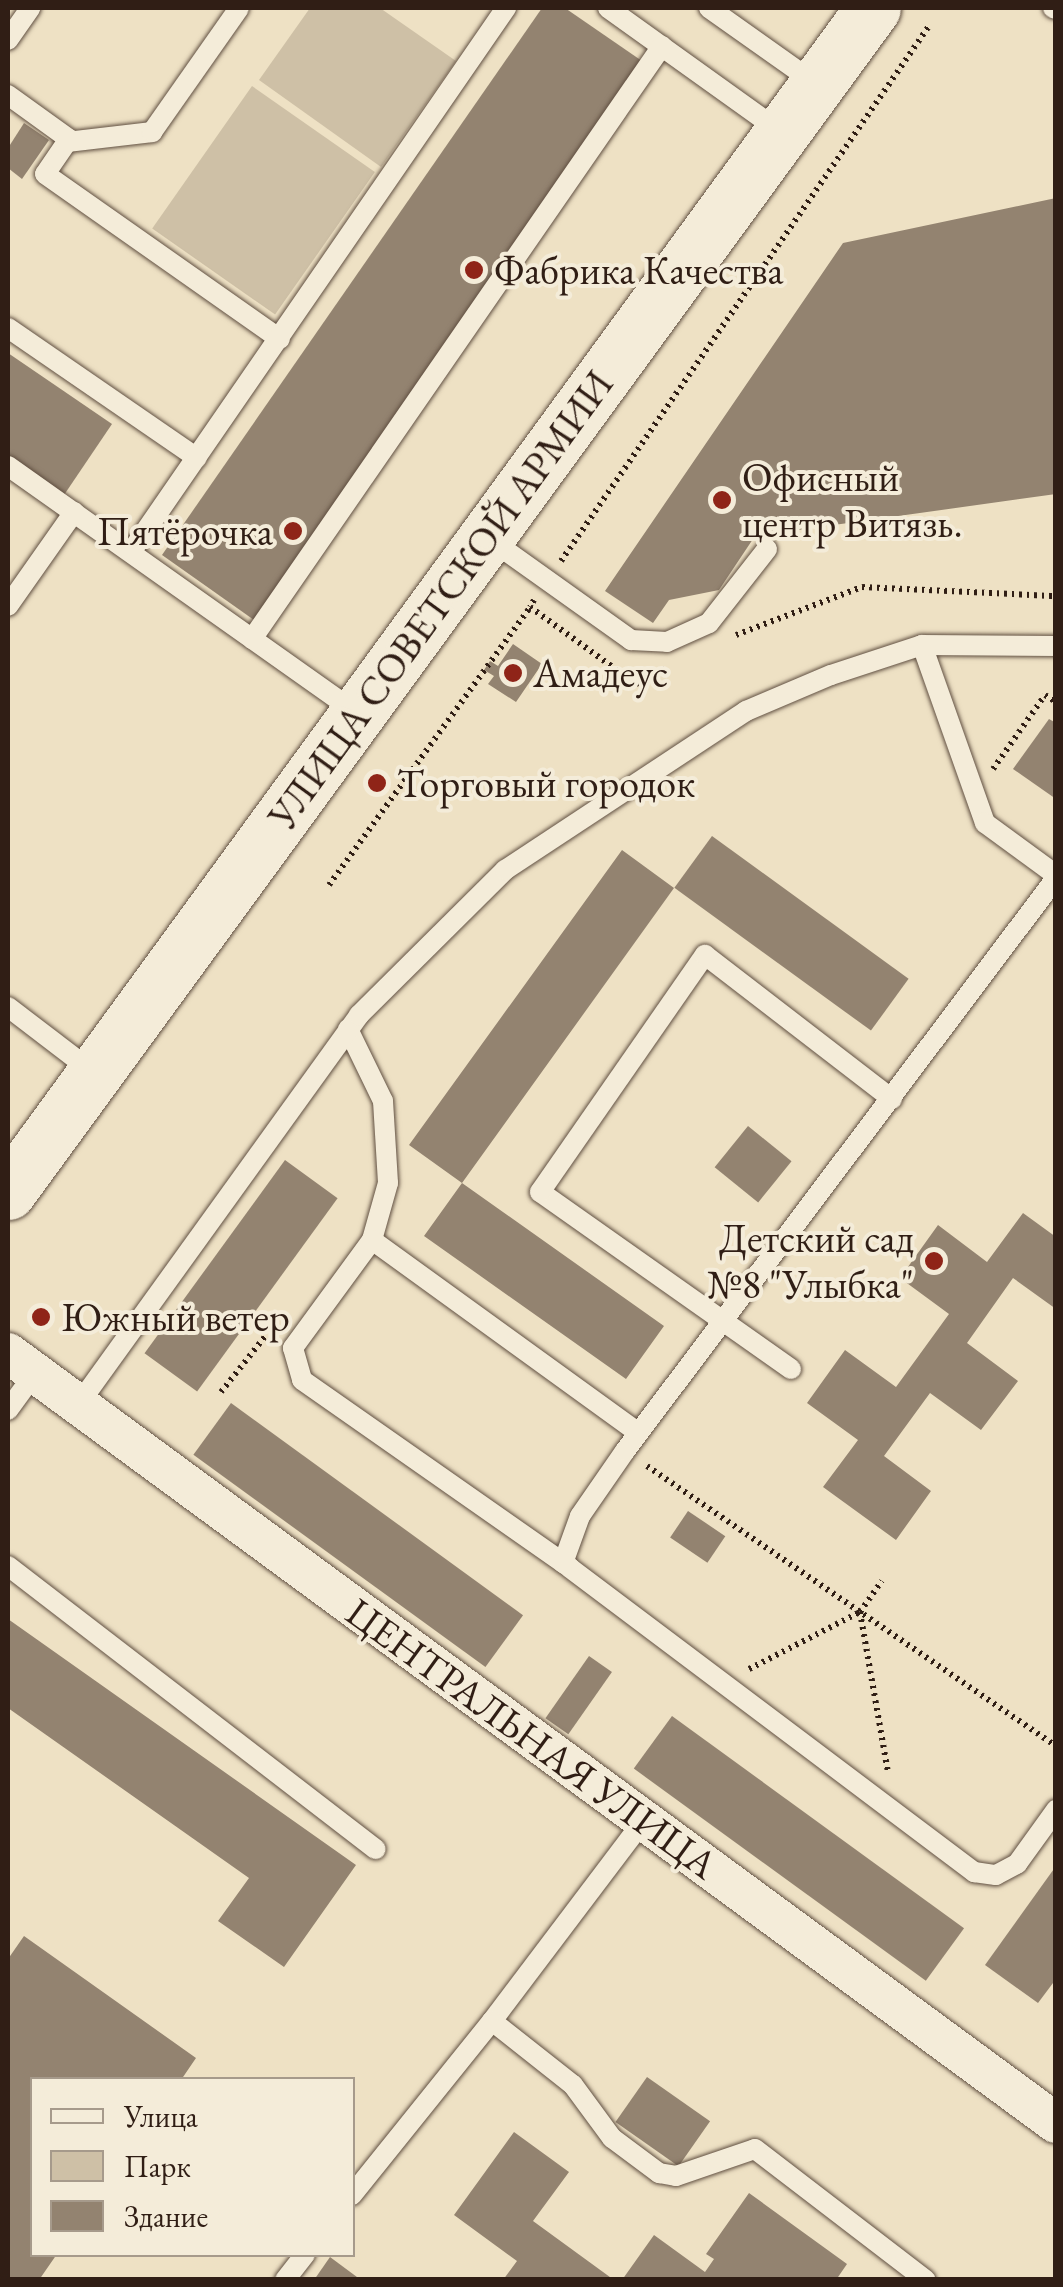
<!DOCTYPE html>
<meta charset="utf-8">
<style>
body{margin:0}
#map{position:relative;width:1063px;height:2287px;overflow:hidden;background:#eee1c4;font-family:"EB Garamond",serif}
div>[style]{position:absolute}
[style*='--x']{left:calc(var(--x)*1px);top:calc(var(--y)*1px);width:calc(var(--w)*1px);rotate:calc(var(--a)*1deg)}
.green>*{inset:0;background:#cec0a6;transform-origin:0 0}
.building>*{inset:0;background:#938370;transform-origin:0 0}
.path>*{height:6px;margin-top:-3px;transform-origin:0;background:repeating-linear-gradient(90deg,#301e15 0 2.5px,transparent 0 7.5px)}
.roads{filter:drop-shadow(0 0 2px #604f41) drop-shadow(0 0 2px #604f41)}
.lane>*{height:20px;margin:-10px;padding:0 10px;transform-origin:10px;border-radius:10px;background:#f4ecd9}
.street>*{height:40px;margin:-20px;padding:0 20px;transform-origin:20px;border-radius:20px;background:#f4ecd9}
.secondary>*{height:55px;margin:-27.5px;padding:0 27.5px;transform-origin:27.5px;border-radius:27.5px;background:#f4ecd9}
.dots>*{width:28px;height:28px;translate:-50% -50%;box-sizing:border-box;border:5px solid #f4ecd9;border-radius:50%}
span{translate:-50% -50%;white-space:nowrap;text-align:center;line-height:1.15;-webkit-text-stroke:8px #f4ecd9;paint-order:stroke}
.poi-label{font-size:40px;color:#301e15}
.left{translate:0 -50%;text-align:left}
.right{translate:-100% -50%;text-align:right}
.street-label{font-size:40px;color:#301e15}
.frame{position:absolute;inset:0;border:10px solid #301e15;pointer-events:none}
.legend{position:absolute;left:30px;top:2077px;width:325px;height:180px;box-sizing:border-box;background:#f4ecd9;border:2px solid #a69a8b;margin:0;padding:12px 18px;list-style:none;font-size:30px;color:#301e15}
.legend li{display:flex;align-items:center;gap:20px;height:50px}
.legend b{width:50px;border:2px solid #a69a8b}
</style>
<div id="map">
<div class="green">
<div style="clip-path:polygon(310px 8px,380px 8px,456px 61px,381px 167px,259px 80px)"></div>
<div style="left:252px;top:86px;width:150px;height:174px;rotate:35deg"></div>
</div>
<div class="building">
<div style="clip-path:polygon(542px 8px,565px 8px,642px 61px,254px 620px,162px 555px)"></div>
<div style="clip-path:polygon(24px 123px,49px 140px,22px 179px,8px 168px,8px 148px)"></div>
<div style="clip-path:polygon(1056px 198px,1056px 494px,755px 536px,719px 590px,669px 600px,653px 623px,605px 591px,843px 243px)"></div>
<div style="clip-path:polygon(8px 353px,112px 424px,64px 495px,8px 457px)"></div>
<div style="clip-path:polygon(513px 644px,542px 664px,516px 702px,488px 684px,494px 676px,484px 670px,490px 661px,498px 666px)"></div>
<div style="clip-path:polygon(1049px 719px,1056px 723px,1056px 799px,1013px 769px)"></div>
<div style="left:380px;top:770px;width:11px;height:24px;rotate:34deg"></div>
<div style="left:712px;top:836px;width:243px;height:64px;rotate:36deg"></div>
<div style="clip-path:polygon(622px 850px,674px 888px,462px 1183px,664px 1326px,626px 1379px,424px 1236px,462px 1183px,409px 1145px)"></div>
<div style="left:748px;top:1126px;width:56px;height:53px;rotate:39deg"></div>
<div style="left:285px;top:1160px;width:65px;height:239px;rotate:36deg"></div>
<div style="clip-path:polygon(1023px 1213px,1056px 1237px,1056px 1309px,1013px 1278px,967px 1343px,1018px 1381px,981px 1430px,930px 1393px,884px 1456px,931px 1491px,896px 1540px,823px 1487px,858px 1440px,807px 1403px,845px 1350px,896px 1387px,949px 1314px,900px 1278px,938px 1225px,987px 1262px)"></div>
<div style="left:231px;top:1403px;width:361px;height:64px;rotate:36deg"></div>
<div style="left:688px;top:1511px;width:45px;height:32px;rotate:34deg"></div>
<div style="clip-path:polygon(8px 1619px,356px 1865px,284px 1967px,218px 1921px,249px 1878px,8px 1708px)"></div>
<div style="left:589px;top:1656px;width:28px;height:76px;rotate:35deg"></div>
<div style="left:672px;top:1716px;width:361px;height:65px;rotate:36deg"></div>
<div style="clip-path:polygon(1056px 1866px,1056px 1979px,1038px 2003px,985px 1965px)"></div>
<div style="clip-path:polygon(24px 1936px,196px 2058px,181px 2080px,32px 2080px,32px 2254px,57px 2254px,39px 2280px,8px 2280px,8px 1959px)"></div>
<div style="left:647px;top:2077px;width:77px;height:55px;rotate:35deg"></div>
<div style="clip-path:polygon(514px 2132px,569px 2172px,533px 2221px,614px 2280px,503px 2280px,517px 2261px,454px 2215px)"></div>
<div style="clip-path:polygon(749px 2193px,847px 2264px,836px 2280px,622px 2280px,654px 2235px,705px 2272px,714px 2259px,706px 2254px)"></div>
<div style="clip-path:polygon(330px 2257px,361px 2280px,314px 2280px)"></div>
</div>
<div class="path">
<div style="--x:561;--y:561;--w:649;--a:-55.48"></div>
<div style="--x:534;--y:600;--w:8;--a:120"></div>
<div style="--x:530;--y:607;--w:131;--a:36"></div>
<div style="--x:636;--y:684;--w:34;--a:-27"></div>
<div style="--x:736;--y:635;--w:135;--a:-20.9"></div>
<div style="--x:862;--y:587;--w:194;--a:2.7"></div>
<div style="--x:993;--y:769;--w:90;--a:-54.9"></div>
<div style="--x:1045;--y:695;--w:13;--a:32"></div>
<div style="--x:329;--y:885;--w:343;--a:-54.1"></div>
<div style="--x:221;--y:1392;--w:74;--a:-51.6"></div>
<div style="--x:647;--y:1466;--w:496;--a:34.4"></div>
<div style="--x:860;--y:1612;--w:38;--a:-55"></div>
<div style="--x:749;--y:1669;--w:125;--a:-27.2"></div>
<div style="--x:860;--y:1612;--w:162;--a:80.1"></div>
</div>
<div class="roads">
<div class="lane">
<div style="--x:608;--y:8;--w:211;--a:35.6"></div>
<div style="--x:709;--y:8;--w:130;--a:35.3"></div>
<div style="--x:1053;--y:8;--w:3;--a:18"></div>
<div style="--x:8;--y:40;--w:39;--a:-55"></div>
<div style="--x:8;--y:95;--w:75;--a:35.8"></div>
<div style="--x:69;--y:139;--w:42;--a:124.4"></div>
<div style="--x:45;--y:174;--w:287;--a:35.1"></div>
<div style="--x:67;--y:142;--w:86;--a:-6.7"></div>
<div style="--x:152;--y:132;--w:151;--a:-54.9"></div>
<div style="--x:8;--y:328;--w:229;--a:34.5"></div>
<div style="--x:8;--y:466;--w:426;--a:35.3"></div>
<div style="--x:488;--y:538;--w:176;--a:35.5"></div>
<div style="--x:631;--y:640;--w:36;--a:3"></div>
<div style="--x:667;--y:642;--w:46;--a:-24.3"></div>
<div style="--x:709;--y:623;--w:94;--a:-51.9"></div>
<div style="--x:131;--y:552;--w:661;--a:-55.42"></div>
<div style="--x:8;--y:606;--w:115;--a:-54.9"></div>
<div style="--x:252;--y:639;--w:721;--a:-55.34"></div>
<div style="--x:922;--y:645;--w:189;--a:70.5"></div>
<div style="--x:985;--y:823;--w:88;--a:36.2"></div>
<div style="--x:8;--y:1007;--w:107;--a:37.4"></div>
<div style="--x:348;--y:1029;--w:80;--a:64.1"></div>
<div style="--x:383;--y:1101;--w:82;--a:86.5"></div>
<div style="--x:388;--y:1183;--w:59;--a:105.7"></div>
<div style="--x:372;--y:1240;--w:134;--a:126.2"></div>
<div style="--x:293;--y:1348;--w:33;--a:74"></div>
<div style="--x:302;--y:1380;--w:327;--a:35"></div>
<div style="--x:570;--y:1568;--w:506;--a:36.96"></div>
<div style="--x:974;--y:1872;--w:22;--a:8"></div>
<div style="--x:996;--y:1875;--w:24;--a:-28"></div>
<div style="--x:1017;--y:1864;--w:67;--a:-54.2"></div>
<div style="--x:372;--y:1240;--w:329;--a:35.9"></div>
<div style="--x:791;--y:1369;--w:307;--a:-144.8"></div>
<div style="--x:540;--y:1192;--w:289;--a:-55.2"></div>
<div style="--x:705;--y:955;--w:236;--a:37.6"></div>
<div style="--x:78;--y:1405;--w:481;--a:-54.2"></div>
<div style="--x:359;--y:1015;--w:206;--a:-44.8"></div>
<div style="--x:505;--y:870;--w:289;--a:-33.4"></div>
<div style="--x:746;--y:711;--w:92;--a:-23"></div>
<div style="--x:831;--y:675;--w:96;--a:-18.2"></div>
<div style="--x:922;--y:645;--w:134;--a:0.4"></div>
<div style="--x:8;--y:1410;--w:46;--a:-53.9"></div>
<div style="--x:563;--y:1563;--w:50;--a:-70.1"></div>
<div style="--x:580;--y:1516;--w:79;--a:-55.3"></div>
<div style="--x:625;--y:1451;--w:717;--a:-53.05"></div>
<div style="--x:8;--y:1566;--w:464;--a:37.6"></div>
<div style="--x:492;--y:2021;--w:252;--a:-52.9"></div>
<div style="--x:352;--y:2195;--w:223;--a:-51.2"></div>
<div style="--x:492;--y:2021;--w:103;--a:38.3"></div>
<div style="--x:573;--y:2085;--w:66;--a:53.7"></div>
<div style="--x:612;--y:2138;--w:59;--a:36.7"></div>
<div style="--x:659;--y:2173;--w:17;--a:10"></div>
<div style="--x:676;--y:2176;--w:83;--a:-18.9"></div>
<div style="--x:755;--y:2149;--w:215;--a:37.5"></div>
<div style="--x:285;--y:2280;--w:33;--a:-52"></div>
</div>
<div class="street">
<div style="--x:8;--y:1353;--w:1300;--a:36.31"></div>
</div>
<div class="secondary">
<div style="--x:8;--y:1192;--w:1466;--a:-53.85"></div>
</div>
</div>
<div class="dots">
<div style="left:474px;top:270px;background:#8f2418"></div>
<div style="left:722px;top:500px;background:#8f2418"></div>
<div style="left:293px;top:531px;background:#8f2418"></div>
<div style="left:513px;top:673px;background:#8f2418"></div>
<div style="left:377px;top:783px;background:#8f2418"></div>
<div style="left:934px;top:1261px;background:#8f2418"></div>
<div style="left:41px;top:1317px;background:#8f2418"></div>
</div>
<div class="poi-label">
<span class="left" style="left:494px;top:270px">Фабрика Качества</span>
<span class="left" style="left:742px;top:500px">Офисный<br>центр Витязь.</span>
<span class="right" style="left:273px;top:531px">Пятёрочка</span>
<span class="left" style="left:533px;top:673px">Амадеус</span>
<span class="left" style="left:397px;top:783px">Торговый городок</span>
<span class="right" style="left:914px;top:1261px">Детский сад<br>№8 "Улыбка"</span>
<span class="left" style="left:61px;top:1317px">Южный ветер</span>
</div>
<div class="street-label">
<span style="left:440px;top:600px;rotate:-54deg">УЛИЦА СОВЕТСКОЙ АРМИИ</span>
<span style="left:532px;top:1738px;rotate:36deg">ЦЕНТРАЛЬНАЯ УЛИЦА</span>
</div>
<div class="frame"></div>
<ul class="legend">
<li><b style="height:12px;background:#f4ecd9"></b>Улица</li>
<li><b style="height:28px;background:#cec0a6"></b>Парк</li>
<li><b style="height:28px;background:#938370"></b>Здание</li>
</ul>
</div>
